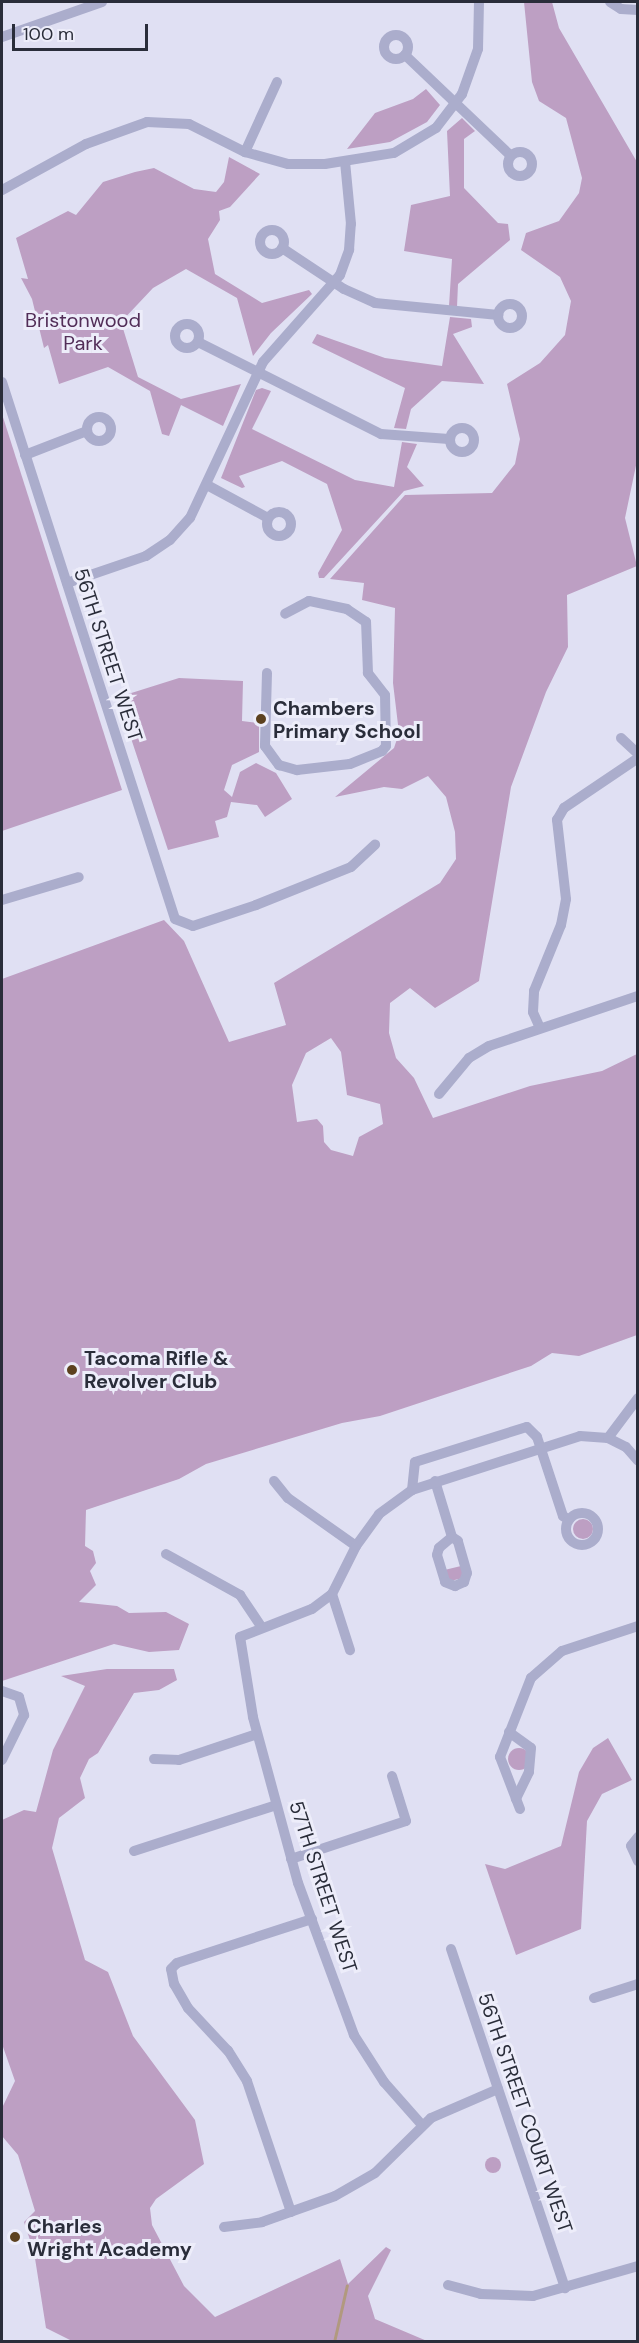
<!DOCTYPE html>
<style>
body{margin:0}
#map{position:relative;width:639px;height:2343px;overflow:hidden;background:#e0e0f3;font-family:"DM Sans",sans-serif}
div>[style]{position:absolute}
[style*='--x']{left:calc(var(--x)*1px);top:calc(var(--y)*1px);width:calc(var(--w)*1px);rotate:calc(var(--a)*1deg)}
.green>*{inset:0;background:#bd9fc3;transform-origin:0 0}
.round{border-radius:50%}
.stream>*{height:3px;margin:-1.5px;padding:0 1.5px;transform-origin:1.5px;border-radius:1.5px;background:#b1997f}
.minor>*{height:10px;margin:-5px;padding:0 5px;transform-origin:5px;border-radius:5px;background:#abadcc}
.minor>.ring{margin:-5px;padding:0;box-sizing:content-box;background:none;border:10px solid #abadcc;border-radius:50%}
.dots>*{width:16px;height:16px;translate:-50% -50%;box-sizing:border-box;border:3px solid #ededfa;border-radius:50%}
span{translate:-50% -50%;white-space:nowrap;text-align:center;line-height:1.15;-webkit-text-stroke:6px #ededfa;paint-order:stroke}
.park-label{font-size:20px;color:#522e58}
.street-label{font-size:20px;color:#2a2d3a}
.poi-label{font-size:20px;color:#2a2d3a;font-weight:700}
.left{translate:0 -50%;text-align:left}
.frame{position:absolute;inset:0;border:3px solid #2a2d3a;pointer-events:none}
.scale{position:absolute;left:12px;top:24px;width:136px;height:27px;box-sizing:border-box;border:3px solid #2a2d3a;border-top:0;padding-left:8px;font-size:18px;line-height:21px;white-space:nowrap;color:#2a2d3a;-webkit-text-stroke:4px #ededfa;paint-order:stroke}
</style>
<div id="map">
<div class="green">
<div style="clip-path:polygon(evenodd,524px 2px,552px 2px,559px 28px,637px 162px,638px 456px,625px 518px,637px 566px,567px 595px,568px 647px,546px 692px,511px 787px,479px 981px,435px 1008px,410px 988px,390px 1003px,389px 1033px,396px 1058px,414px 1078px,433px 1118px,530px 1086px,602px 1071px,637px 1054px,637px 1335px,579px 1356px,552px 1353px,531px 1366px,380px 1416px,342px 1423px,206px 1464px,179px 1479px,86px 1510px,85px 1546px,93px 1551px,96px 1563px,90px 1571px,96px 1585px,79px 1602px,117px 1606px,129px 1613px,166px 1612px,189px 1624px,179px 1650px,149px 1652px,114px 1644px,2px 1681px,2px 979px,164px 920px,184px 941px,229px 1042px,286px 1025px,274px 983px,440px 883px,456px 859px,455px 832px,446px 797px,428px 776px,402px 789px,384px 787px,335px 797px,394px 748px,399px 733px,393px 683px,395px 608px,362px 600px,364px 583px,330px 579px,405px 495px,492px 493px,515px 464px,520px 439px,507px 384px,540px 363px,565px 335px,571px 301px,560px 277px,521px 250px,526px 233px,559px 221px,579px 193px,582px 178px,566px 118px,539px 101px,532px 82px,524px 2px,331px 1038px,341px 1052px,347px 1095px,380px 1104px,383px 1124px,359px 1137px,353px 1156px,331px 1150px,324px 1142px,323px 1126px,317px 1119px,297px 1122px,292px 1085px,306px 1053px,331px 1038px)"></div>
<div style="clip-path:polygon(426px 89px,440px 105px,427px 122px,390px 142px,347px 149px,375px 113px,413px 99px)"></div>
<div style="clip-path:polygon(462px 118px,475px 131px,464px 139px,464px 188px,498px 223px,508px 224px,510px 240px,458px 284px,457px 307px,449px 306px,452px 259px,404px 251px,411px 205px,450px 196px,447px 131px)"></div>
<div style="clip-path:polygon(229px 157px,260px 174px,230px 207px,219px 211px,220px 220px,208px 239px,215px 274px,262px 303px,309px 290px,312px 294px,271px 333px,253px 356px,237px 298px,186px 269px,153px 288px,121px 322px,138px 377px,181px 399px,241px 384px,223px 426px,181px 405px,169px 436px,162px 434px,150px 391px,108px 367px,59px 384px,48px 345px,44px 348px,32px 299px,21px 278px,28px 279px,16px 238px,68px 211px,76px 215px,103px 182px,135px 172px,154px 168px,194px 189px,216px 192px,224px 182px)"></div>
<div style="clip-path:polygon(450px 317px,471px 319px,472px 327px,453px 334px,484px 384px,442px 381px,411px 409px,406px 429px,394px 428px,405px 388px,312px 343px,317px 334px,385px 358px,442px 366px)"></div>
<div style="clip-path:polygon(262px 388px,271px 391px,252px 429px,355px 480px,394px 487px,402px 442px,417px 444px,407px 467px,424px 486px,404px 491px,324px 578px,319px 578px,318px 573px,342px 530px,327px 484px,282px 461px,239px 476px,245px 487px,242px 488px,221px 478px,256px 390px)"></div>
<div style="clip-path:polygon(2px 414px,122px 790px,2px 831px)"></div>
<div style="clip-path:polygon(179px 678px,243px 681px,242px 721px,259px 723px,259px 752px,232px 765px,224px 790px,232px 797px,240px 772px,256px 763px,276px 773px,292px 799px,265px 817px,257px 805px,231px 802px,227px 817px,215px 821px,219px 837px,168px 850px,120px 705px,125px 695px)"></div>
<div class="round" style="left:573px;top:1519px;width:20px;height:20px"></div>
<div style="left:461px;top:1566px;width:12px;height:16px;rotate:76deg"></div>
<div style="clip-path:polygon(107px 1669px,174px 1669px,177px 1680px,159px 1690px,134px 1693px,98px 1753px,89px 1759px,80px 1778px,85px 1798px,59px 1818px,52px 1848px,85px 1960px,108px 1972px,133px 2036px,195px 2120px,204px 2164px,156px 2199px,150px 2208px,152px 2225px,184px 2286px,215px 2317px,340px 2259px,348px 2284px,386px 2247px,391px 2250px,368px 2296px,375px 2319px,427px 2341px,74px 2342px,46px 2328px,34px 2252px,24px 2222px,35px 2211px,18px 2155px,2px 2136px,2px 2108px,15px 2081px,2px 2044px,2px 1820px,24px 1810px,36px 1812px,53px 1750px,85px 1686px,61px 1676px)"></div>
<div style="clip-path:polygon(608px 1738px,632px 1780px,602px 1794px,587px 1821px,581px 1929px,516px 1955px,485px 1864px,505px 1869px,561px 1846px,579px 1772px,593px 1748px)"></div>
<div class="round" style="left:508px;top:1748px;width:22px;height:22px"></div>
<div class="round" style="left:485px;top:2157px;width:16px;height:16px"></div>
</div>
<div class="stream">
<div style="--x:334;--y:2342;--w:58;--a:-77.2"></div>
</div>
<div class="minor">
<div style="--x:610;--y:2;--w:13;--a:32"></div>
<div style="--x:621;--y:9;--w:17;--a:3"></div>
<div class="ring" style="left:384px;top:35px;width:14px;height:14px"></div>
<div style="--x:2;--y:37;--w:106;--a:-19.3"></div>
<div style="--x:405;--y:55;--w:146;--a:43.6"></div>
<div class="ring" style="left:508px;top:152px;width:14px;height:14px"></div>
<div style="--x:245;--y:152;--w:77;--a:-65.4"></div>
<div style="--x:2;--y:190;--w:96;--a:-28.7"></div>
<div style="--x:86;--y:144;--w:65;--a:-19.8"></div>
<div style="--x:147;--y:122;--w:42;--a:2.7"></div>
<div style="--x:189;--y:124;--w:63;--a:26.6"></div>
<div style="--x:245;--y:152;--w:45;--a:15.6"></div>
<div style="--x:288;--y:164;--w:37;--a:0"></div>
<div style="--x:325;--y:164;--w:70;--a:-9.1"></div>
<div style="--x:394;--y:153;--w:49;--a:-30.8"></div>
<div style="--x:436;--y:128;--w:43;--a:-52.6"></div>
<div style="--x:462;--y:94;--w:48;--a:-70.4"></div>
<div style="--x:478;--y:49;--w:47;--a:-88.8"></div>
<div class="ring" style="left:260px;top:230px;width:14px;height:14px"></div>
<div style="--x:282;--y:248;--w:74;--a:33.5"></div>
<div style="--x:344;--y:289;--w:34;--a:24"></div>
<div style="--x:375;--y:303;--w:124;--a:5.6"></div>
<div class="ring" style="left:498px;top:304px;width:14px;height:14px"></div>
<div class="ring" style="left:175px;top:324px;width:14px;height:14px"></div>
<div style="--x:198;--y:342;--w:205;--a:26.7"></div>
<div style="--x:381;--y:434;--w:68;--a:4.2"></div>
<div style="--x:2;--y:382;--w:564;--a:72.14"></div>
<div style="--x:175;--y:919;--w:19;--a:21"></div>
<div style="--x:193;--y:926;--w:66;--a:-18.4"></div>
<div style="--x:256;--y:905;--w:102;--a:-21.8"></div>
<div style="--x:351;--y:867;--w:33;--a:-43"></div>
<div class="ring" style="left:87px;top:417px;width:14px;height:14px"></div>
<div class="ring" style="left:450px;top:428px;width:14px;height:14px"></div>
<div style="--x:25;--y:455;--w:66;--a:-21.2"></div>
<div style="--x:207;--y:485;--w:69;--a:28.4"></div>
<div class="ring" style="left:267px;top:512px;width:14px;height:14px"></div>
<div style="--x:67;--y:583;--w:83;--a:-18.9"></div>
<div style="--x:146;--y:556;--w:29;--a:-34"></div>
<div style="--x:170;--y:540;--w:30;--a:-48"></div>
<div style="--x:190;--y:518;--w:172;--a:-64.9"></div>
<div style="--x:263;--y:362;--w:116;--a:-48.5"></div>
<div style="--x:340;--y:275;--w:27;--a:-70"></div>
<div style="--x:349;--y:250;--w:26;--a:-86"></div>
<div style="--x:351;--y:224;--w:62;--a:-95.5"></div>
<div style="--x:267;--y:673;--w:73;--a:91.6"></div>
<div style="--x:265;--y:746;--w:24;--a:54"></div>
<div style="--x:279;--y:765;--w:19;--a:16"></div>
<div style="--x:297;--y:770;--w:53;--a:-6.5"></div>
<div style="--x:350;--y:764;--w:35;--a:-22"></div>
<div style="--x:382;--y:751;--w:6;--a:-51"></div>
<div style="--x:386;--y:746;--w:51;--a:-91.1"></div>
<div style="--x:385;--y:695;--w:28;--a:-128"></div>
<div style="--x:368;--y:673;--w:51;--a:-92.2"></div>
<div style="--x:366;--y:622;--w:23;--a:-146"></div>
<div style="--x:347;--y:609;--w:39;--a:-168"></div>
<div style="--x:309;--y:601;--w:27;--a:152"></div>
<div style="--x:621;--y:738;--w:23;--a:43"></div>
<div style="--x:2;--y:900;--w:80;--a:-16.6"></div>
<div style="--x:540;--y:1028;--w:17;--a:-114"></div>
<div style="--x:533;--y:1012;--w:21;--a:-87"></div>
<div style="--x:534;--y:991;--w:71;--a:-67.8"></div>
<div style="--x:561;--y:925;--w:26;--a:-79"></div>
<div style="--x:566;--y:899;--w:80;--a:-96.5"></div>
<div style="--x:557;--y:820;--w:14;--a:-60"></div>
<div style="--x:564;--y:808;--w:89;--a:-34"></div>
<div style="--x:439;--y:1094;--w:47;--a:-50.2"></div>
<div style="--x:469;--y:1058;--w:23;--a:-31"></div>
<div style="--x:489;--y:1046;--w:157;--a:-18.6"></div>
<div style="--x:608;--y:1438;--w:50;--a:-53.1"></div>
<div style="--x:274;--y:1481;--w:22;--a:51"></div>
<div style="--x:288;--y:1498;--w:83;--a:35.2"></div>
<div style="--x:435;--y:1481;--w:59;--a:73.1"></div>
<div style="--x:452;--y:1537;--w:17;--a:140"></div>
<div style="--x:439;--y:1548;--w:7;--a:106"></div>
<div style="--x:437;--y:1555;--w:28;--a:73"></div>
<div style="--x:445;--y:1582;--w:11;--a:22"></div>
<div style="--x:455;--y:1586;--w:10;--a:-24"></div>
<div style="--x:464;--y:1582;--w:9;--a:-72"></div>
<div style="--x:467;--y:1573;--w:33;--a:-106"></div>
<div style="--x:458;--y:1541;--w:7;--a:-146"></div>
<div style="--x:412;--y:1490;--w:28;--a:-84"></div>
<div style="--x:415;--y:1462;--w:117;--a:-17.4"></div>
<div style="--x:527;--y:1427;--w:14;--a:45"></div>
<div style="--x:537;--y:1437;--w:83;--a:71.8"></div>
<div style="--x:563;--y:1516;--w:7;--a:34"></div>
<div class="ring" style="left:566px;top:1513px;width:22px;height:22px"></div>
<div style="--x:166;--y:1554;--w:85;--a:29"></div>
<div style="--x:240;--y:1595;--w:37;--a:56"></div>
<div style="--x:332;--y:1594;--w:59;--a:72.2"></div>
<div style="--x:2;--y:1691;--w:18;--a:19"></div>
<div style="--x:19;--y:1697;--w:19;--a:74"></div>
<div style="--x:24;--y:1715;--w:50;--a:116.1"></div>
<div style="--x:509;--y:1732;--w:27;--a:36"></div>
<div style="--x:531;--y:1748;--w:24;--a:95"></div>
<div style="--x:529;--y:1772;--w:30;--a:116"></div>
<div style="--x:154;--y:1759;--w:25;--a:2"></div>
<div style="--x:179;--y:1760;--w:82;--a:-18.4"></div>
<div style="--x:520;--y:1809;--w:56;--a:-111"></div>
<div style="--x:500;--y:1757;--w:85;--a:-68.6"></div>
<div style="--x:531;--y:1678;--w:41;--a:-41.1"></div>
<div style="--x:562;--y:1651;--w:80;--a:-18.2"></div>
<div style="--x:638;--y:1837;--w:11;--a:128"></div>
<div style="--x:631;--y:1846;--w:17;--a:65"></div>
<div style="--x:134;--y:1851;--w:149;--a:-17.9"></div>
<div style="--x:291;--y:1859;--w:121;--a:-18.3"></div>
<div style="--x:406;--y:1821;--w:47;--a:-107.3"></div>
<div style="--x:451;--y:1949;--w:358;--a:71.4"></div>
<div style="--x:594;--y:1998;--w:46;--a:-17.7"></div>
<div style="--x:422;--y:2125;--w:57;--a:-131.5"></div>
<div style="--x:384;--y:2082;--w:56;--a:-122.6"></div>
<div style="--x:354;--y:2035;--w:162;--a:-110.2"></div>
<div style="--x:298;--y:1883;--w:172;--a:-105.2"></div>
<div style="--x:253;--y:1717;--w:81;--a:-99.2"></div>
<div style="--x:240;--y:1637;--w:77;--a:-21.3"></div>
<div style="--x:312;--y:1609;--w:25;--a:-37"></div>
<div style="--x:332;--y:1594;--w:54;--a:-63.4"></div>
<div style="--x:356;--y:1546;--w:39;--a:-54"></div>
<div style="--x:379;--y:1514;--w:41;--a:-36"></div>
<div style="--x:412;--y:1490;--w:176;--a:-17.8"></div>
<div style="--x:580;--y:1436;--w:28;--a:4"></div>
<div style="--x:608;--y:1438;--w:20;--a:27"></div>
<div style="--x:626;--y:1447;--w:18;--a:49"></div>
<div style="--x:291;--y:2212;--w:138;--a:-108.6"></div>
<div style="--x:247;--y:2081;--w:36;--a:-122"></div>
<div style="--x:228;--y:2051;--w:59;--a:-132.9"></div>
<div style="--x:188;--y:2008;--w:28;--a:-120"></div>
<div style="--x:174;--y:1984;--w:15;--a:-101"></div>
<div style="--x:171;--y:1969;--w:8;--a:-45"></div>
<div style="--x:177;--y:1963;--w:142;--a:-18.1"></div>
<div style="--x:224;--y:2227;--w:38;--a:-7"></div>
<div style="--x:262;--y:2222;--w:77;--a:-19.6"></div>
<div style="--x:335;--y:2196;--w:46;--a:-29.9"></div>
<div style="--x:375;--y:2173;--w:78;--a:-44.5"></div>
<div style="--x:431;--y:2118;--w:73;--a:-23.4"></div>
<div style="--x:448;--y:2285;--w:34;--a:15"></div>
<div style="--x:481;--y:2294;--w:52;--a:2.2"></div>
<div style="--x:533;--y:2296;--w:109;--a:-15.9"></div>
</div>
<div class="dots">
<div style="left:261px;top:719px;background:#5c411f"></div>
<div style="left:72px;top:1370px;background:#5c411f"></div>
<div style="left:15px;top:2237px;background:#5c411f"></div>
</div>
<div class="park-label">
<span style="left:83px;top:332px">Bristonwood<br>Park</span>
</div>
<div class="street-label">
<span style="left:108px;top:655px;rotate:72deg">56TH STREET WEST</span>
<span style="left:323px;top:1887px;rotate:72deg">57TH STREET WEST</span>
<span style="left:525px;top:2113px;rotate:71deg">56TH STREET COURT WEST</span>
</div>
<div class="poi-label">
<span class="left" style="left:273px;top:720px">Chambers<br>Primary School</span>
<span class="left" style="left:84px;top:1370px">Tacoma Rifle &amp;<br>Revolver Club</span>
<span class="left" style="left:27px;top:2238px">Charles<br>Wright Academy</span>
</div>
<div class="frame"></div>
<div class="scale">100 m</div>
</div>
